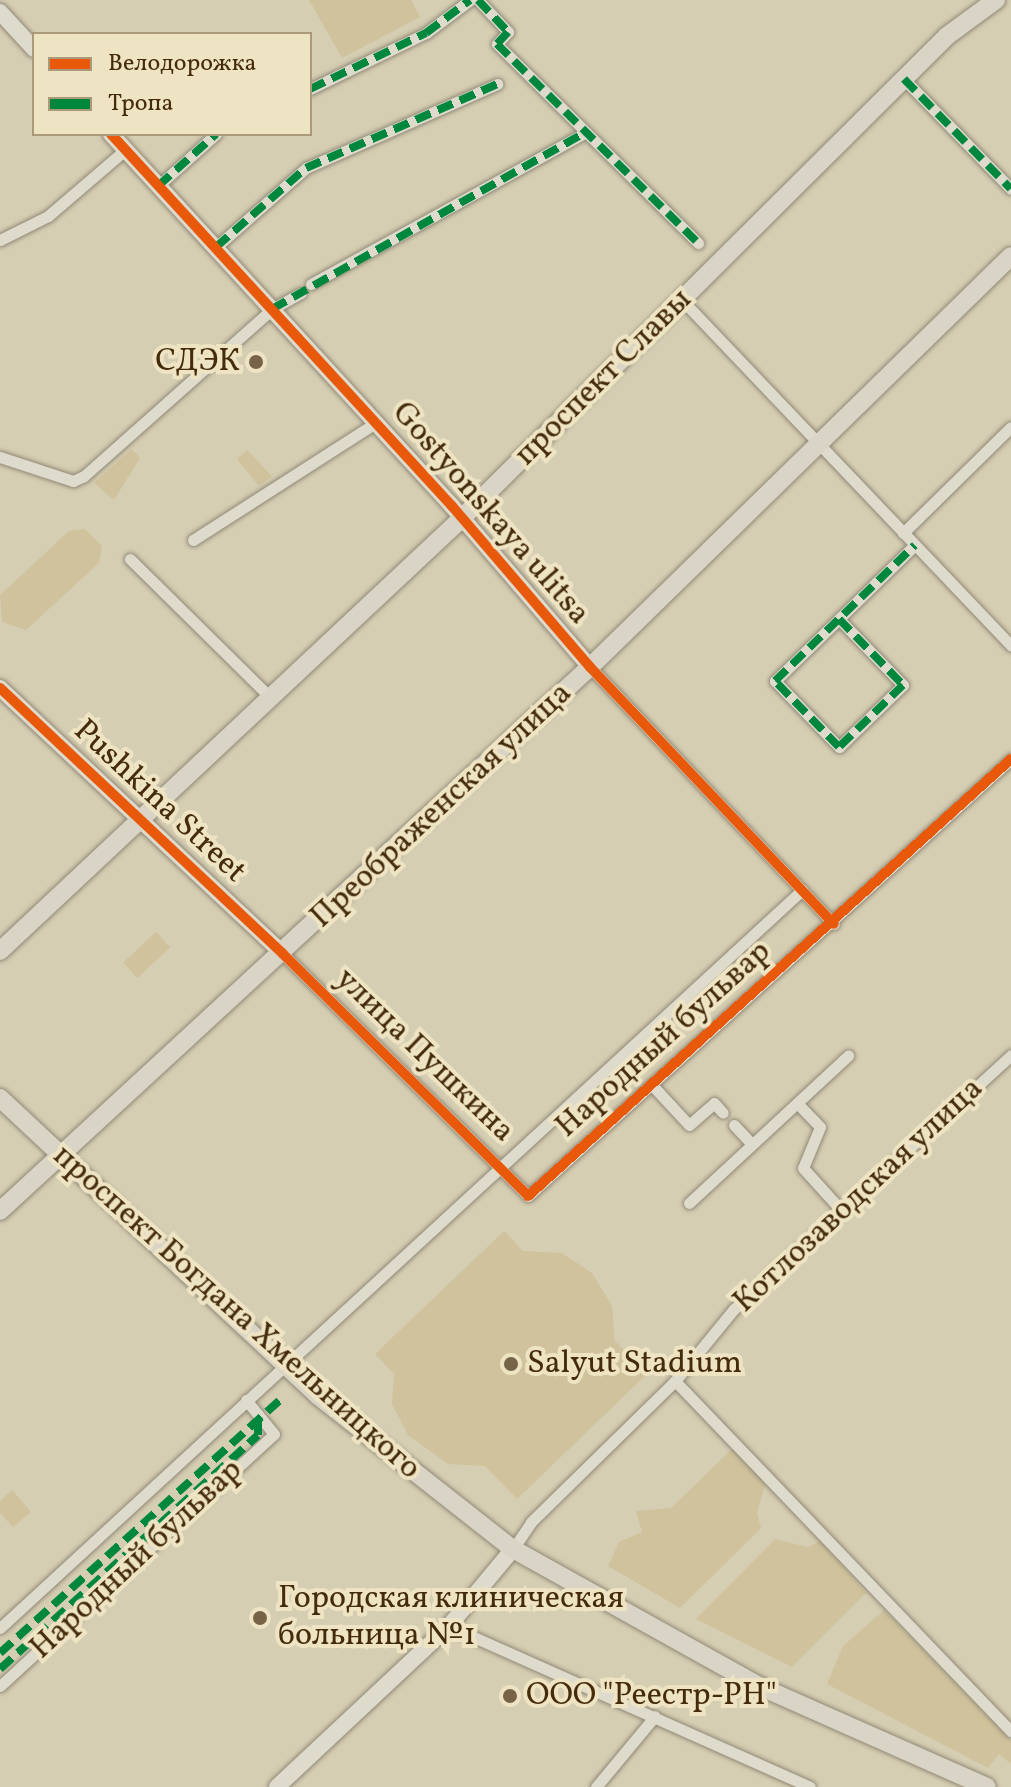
<!DOCTYPE html>
<meta charset="utf-8">
<style>
body{margin:0}
#map{position:relative;width:1011px;height:1787px;overflow:hidden;background:#d6ceb3;font-family:Vollkorn,serif}
div>[style]{position:absolute}
[style*='--x']{left:calc(var(--x)*1px);top:calc(var(--y)*1px);width:calc(var(--w)*1px);rotate:calc(var(--a)*1deg)}
.green>*{inset:0;background:#cfc29c;transform-origin:0 0}
.roads{filter:drop-shadow(0 0 2px #918976) drop-shadow(0 0 2px #918976)}
.street>*{height:11px;margin:-5.5px;padding:0 5.5px;transform-origin:5.5px;border-radius:5.5px;background:#dedbcd}
.secondary>*{height:16px;margin:-8px;padding:0 8px;transform-origin:8px;border-radius:8px;background:#dedbcd}
.primary>*{height:18px;margin:-9px;padding:0 9px;transform-origin:9px;border-radius:9px;background:#d9d4c5}
.quiet>*{height:8px;margin-top:-4px;transform-origin:0;background:repeating-linear-gradient(90deg,#00873e 0 16px,transparent 0 24px)}
.cycleway>*{height:10px;margin:-5px;padding:0 5px;transform-origin:5px;border-radius:5px;background:#e8590c}
.dots>*{width:22px;height:22px;translate:-50% -50%;box-sizing:border-box;border:4px solid #eee4c4;border-radius:50%}
span{translate:-50% -50%;white-space:nowrap;text-align:center;line-height:1.15;-webkit-text-stroke:8px #eee4c4;paint-order:stroke}
.poi-label{font-size:32px;color:#442b0b}
.right{translate:-100% -50%;text-align:right}
.left{translate:0 -50%;text-align:left}
.street-label{font-size:32px;color:#442b0b}
.legend{position:absolute;left:32px;top:32px;width:280px;height:104px;box-sizing:border-box;background:#eee4c4;border:2px solid #aa9a7a;margin:0;padding:10px 14px;list-style:none;font-size:24px;color:#442b0b}
.legend li{display:flex;align-items:center;gap:16px;height:40px}
.legend b{width:40px;border:2px solid #aa9a7a}
</style>
<div id="map">
<div class="green">
<div style="clip-path:polygon(309px 0,411px 0,420px 17px,342px 58px)"></div>
<div style="clip-path:polygon(132px 449px,140px 458px,114px 500px,94px 483px)"></div>
<div style="clip-path:polygon(247px 450px,272px 476px,259px 486px,237px 459px)"></div>
<div style="clip-path:polygon(85px 529px,102px 546px,99px 563px,26px 630px,2px 622px,0 595px,69px 531px)"></div>
<div style="left:156px;top:932px;width:21px;height:45px;rotate:47deg"></div>
<div style="clip-path:polygon(504px 1231px,523px 1251px,562px 1253px,592px 1273px,612px 1306px,615px 1341px,647px 1374px,517px 1499px,485px 1466px,448px 1464px,408px 1435px,392px 1404px,394px 1374px,375px 1354px)"></div>
<div style="clip-path:polygon(733px 1448px,766px 1481px,757px 1513px,761px 1528px,680px 1608px,608px 1566px,619px 1542px,642px 1532px,636px 1511px,671px 1508px)"></div>
<div style="clip-path:polygon(12px 1490px,31px 1512px,13px 1527px,0 1513px,0 1501px)"></div>
<div style="clip-path:polygon(775px 1539px,807px 1547px,821px 1541px,866px 1593px,792px 1667px,696px 1619px)"></div>
<div style="clip-path:polygon(884px 1610px,1011px 1740px,1011px 1764px,999px 1754px,988px 1768px,827px 1684px,843px 1646px)"></div>
</div>
<div class="roads">
<div class="street">
<div style="--x:478;--y:0;--w:44;--a:46.8"></div>
<div style="--x:508;--y:32;--w:16;--a:133"></div>
<div style="--x:497;--y:44;--w:283;--a:44.7"></div>
<div style="--x:904;--y:79;--w:153;--a:45.8"></div>
<div style="--x:310;--y:89;--w:129;--a:-25.8"></div>
<div style="--x:426;--y:33;--w:55;--a:-36.9"></div>
<div style="--x:158;--y:186;--w:78;--a:-41.9"></div>
<div style="--x:0;--y:240;--w:54;--a:-26.6"></div>
<div style="--x:48;--y:216;--w:101;--a:-40.6"></div>
<div style="--x:216;--y:247;--w:120;--a:-41.3"></div>
<div style="--x:306;--y:168;--w:209;--a:-23.7"></div>
<div style="--x:311;--y:284;--w:314;--a:-28.9"></div>
<div style="--x:683;--y:301;--w:476;--a:46.4"></div>
<div style="--x:0;--y:457;--w:77;--a:18.2"></div>
<div style="--x:73;--y:481;--w:12;--a:-24"></div>
<div style="--x:84;--y:476;--w:251;--a:-41.6"></div>
<div style="--x:272;--y:309;--w:33;--a:-29"></div>
<div style="--x:903;--y:533;--w:151;--a:-44.5"></div>
<div style="--x:193;--y:540;--w:216;--a:-32.7"></div>
<div style="--x:130;--y:559;--w:199;--a:44.6"></div>
<div style="--x:839;--y:619;--w:92;--a:45.9"></div>
<div style="--x:903;--y:685;--w:89;--a:135.9"></div>
<div style="--x:839;--y:747;--w:92;--a:-134.1"></div>
<div style="--x:775;--y:681;--w:195;--a:-44.2"></div>
<div style="--x:590;--y:667;--w:354;--a:46.5"></div>
<div style="--x:283;--y:954;--w:344;--a:44.6"></div>
<div style="--x:528;--y:1196;--w:651;--a:-42.14"></div>
<div style="--x:652;--y:1085;--w:54;--a:47.2"></div>
<div style="--x:689;--y:1125;--w:33;--a:-41"></div>
<div style="--x:714;--y:1103;--w:13;--a:48"></div>
<div style="--x:797;--y:1103;--w:33;--a:46"></div>
<div style="--x:820;--y:1127;--w:44;--a:112.5"></div>
<div style="--x:803;--y:1168;--w:57;--a:47.9"></div>
<div style="--x:734;--y:1125;--w:26;--a:47"></div>
<div style="--x:689;--y:1203;--w:217;--a:-42.8"></div>
<div style="--x:675;--y:1381;--w:485;--a:46.2"></div>
<div style="--x:513;--y:1549;--w:32;--a:-56"></div>
<div style="--x:531;--y:1522;--w:202;--a:-44.4"></div>
<div style="--x:675;--y:1381;--w:93;--a:-50.7"></div>
<div style="--x:734;--y:1309;--w:376;--a:-42.5"></div>
<div style="--x:449;--y:1626;--w:395;--a:24"></div>
<div style="--x:0;--y:1628;--w:1090;--a:-42.62"></div>
<div style="--x:0;--y:1686;--w:372;--a:-42.6"></div>
<div style="--x:274;--y:1434;--w:44;--a:-129.5"></div>
<div style="--x:596;--y:1787;--w:92;--a:-50.3"></div>
</div>
<div class="secondary">
<div style="--x:0;--y:12;--w:50;--a:47.4"></div>
<div style="--x:111;--y:134;--w:505;--a:47.49"></div>
<div style="--x:452;--y:506;--w:212;--a:49.4"></div>
<div style="--x:0;--y:688;--w:388;--a:43.2"></div>
<div style="--x:277;--y:1787;--w:236;--a:-43.1"></div>
<div style="--x:449;--y:1626;--w:100;--a:-50.3"></div>
</div>
<div class="primary">
<div style="--x:0;--y:951;--w:632;--a:-43.14"></div>
<div style="--x:461;--y:519;--w:685;--a:-44.82"></div>
<div style="--x:947;--y:36;--w:61;--a:-36.3"></div>
<div style="--x:0;--y:1098;--w:434;--a:43.1"></div>
<div style="--x:317;--y:1395;--w:249;--a:38.2"></div>
<div style="--x:513;--y:1549;--w:282;--a:29.1"></div>
<div style="--x:759;--y:1686;--w:249;--a:23.9"></div>
<div style="--x:0;--y:1211;--w:803;--a:-42.68"></div>
<div style="--x:590;--y:667;--w:588;--a:-44.31"></div>
</div>
</div>
<div class="quiet">
<div style="--x:478;--y:0;--w:44;--a:46.8"></div>
<div style="--x:508;--y:32;--w:16;--a:133"></div>
<div style="--x:497;--y:44;--w:283;--a:44.7"></div>
<div style="--x:904;--y:79;--w:153;--a:45.8"></div>
<div style="--x:310;--y:89;--w:129;--a:-25.8"></div>
<div style="--x:426;--y:33;--w:55;--a:-36.9"></div>
<div style="--x:158;--y:186;--w:78;--a:-41.9"></div>
<div style="--x:216;--y:247;--w:120;--a:-41.3"></div>
<div style="--x:306;--y:168;--w:209;--a:-23.7"></div>
<div style="--x:272;--y:309;--w:360;--a:-29.4"></div>
<div style="--x:839;--y:619;--w:92;--a:45.9"></div>
<div style="--x:903;--y:685;--w:89;--a:135.9"></div>
<div style="--x:839;--y:747;--w:92;--a:-134.1"></div>
<div style="--x:775;--y:681;--w:195;--a:-44.2"></div>
<div style="--x:0;--y:1653;--w:377;--a:-42.1"></div>
<div style="--x:0;--y:1669;--w:348;--a:-42.2"></div>
<div style="--x:258;--y:1435;--w:14;--a:-90"></div>
</div>
<div class="cycleway">
<div style="--x:111;--y:134;--w:505;--a:47.49"></div>
<div style="--x:452;--y:506;--w:212;--a:49.4"></div>
<div style="--x:590;--y:667;--w:354;--a:46.5"></div>
<div style="--x:0;--y:688;--w:388;--a:43.2"></div>
<div style="--x:283;--y:954;--w:344;--a:44.6"></div>
<div style="--x:528;--y:1196;--w:651;--a:-42.14"></div>
</div>
<div class="dots">
<div style="left:256px;top:362px;background:#776446"></div>
<div style="left:511px;top:1364px;background:#776446"></div>
<div style="left:260px;top:1618px;background:#776446"></div>
<div style="left:510px;top:1696px;background:#776446"></div>
</div>
<div class="poi-label">
<span class="right" style="left:240px;top:362px">СДЭК</span>
<span class="left" style="left:527px;top:1364px">Salyut Stadium</span>
<span class="left" style="left:278px;top:1618px">Городская клиническая<br>больница №1</span>
<span class="left" style="left:526px;top:1696px">ООО "Реестр-РН"</span>
</div>
<div class="street-label">
<span style="left:604px;top:378px;rotate:-45deg">проспект Славы</span>
<span style="left:490px;top:514px;rotate:49deg">Gostyonskaya ulitsa</span>
<span style="left:159px;top:802px;rotate:43deg">Pushkina Street</span>
<span style="left:442px;top:806px;rotate:-43deg">Преображенская улица</span>
<span style="left:664px;top:1040px;rotate:-42deg">Народный бульвар</span>
<span style="left:424px;top:1056px;rotate:44deg">улица Пушкина</span>
<span style="left:859px;top:1196px;rotate:-43deg">Котлозаводская улица</span>
<span style="left:236px;top:1313px;rotate:42deg">проспект Богдана Хмельницкого</span>
<span style="left:137px;top:1560px;rotate:-43deg">Народный бульвар</span>
</div>
<ul class="legend">
<li><b style="height:10px;background:#e8590c"></b>Велодорожка</li>
<li><b style="height:10px;background:#00873e"></b>Тропа</li>
</ul>
</div>
